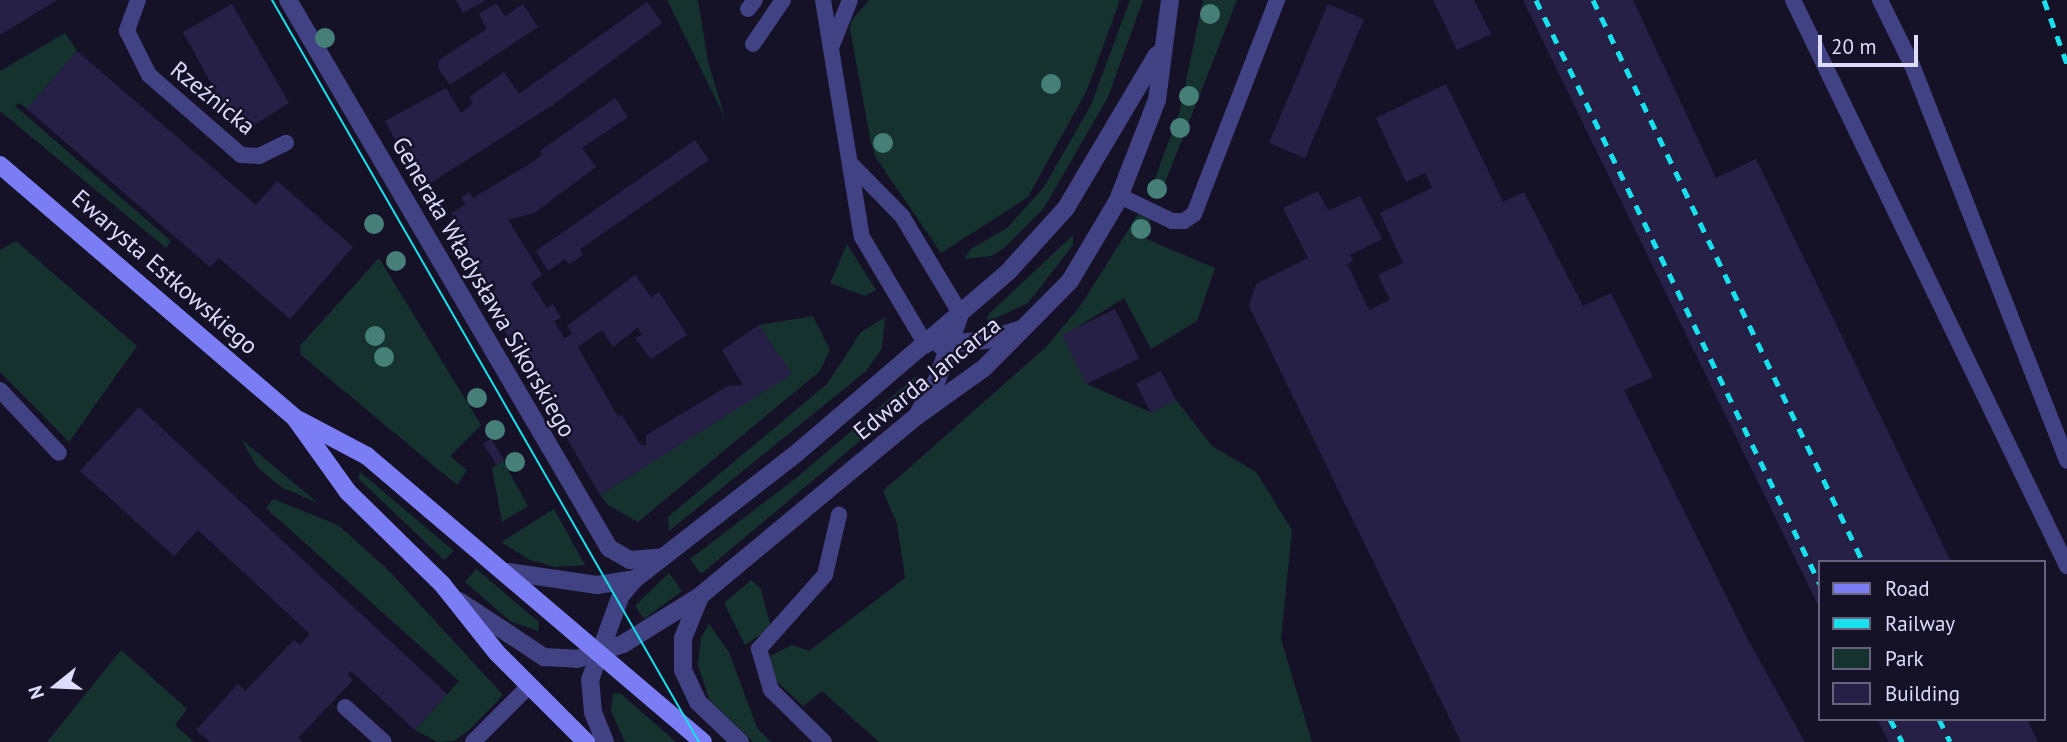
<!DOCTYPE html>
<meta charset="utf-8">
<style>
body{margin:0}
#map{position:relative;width:2067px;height:742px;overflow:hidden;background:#151228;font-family:"PT Sans",sans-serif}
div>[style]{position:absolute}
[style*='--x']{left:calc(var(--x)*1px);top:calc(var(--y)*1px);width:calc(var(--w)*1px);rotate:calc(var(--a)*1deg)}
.green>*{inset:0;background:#16322f}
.building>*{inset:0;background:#262047;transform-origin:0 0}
.service>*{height:16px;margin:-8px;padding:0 8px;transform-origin:8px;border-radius:8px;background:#414283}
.minor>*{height:18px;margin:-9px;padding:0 9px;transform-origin:9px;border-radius:9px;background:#414283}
.tertiary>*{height:18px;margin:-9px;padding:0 9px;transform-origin:9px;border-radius:9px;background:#414283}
.secondary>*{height:18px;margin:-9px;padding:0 9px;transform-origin:9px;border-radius:9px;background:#7b7df5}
.tram>*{height:2px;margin:-1px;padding:0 1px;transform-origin:1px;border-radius:1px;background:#18e0ed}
.rail>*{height:5px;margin-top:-2.5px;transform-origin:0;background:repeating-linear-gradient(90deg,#18e0ed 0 10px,transparent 0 19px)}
.trees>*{width:20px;height:20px;margin:-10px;border-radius:50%;background:#457f77}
span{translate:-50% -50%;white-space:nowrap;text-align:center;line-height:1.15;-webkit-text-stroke:5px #151228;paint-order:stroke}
.street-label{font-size:24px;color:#dedcfc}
.legend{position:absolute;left:1818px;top:560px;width:228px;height:161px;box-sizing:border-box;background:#151228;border:2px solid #65637d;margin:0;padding:9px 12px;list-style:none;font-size:21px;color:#dedcfc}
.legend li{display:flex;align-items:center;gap:14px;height:35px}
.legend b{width:35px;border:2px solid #65637d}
.north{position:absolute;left:21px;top:651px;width:70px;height:70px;-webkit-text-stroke:5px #151228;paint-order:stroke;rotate:252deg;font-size:19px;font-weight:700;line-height:28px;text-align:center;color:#dedcfc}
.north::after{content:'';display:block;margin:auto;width:24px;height:32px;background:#dedcfc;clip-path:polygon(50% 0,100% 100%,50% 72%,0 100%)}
.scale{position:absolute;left:1818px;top:35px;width:100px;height:32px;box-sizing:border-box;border:4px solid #dedcfc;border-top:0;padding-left:9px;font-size:21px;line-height:24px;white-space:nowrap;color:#dedcfc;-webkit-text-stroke:5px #151228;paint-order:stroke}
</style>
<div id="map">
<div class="green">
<div style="clip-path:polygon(667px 0,698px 0,708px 61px,725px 118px)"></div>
<div style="clip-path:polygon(869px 0,1120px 0,1087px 90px,1028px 197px,941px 253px,876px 158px,871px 143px,850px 29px,852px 20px)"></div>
<div style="clip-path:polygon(1130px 0,1143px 0,1108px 97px,1044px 208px,1004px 248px,991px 256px,964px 259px,971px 249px,1007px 228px,1044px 187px,1091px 105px)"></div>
<div style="clip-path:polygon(1203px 0,1237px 0,1159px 198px,1149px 195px,1180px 110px)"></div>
<div style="clip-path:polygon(65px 33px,77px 51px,27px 109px,19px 103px,15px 106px,171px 241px,166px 248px,0 111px,0 71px)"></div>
<div style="clip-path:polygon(1138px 214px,1151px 220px,1144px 238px,1215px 268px,1197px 321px,1151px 349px,1124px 298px,1063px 336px,1087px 384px,1150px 412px,1176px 400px,1212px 446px,1256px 472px,1292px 530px,1281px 639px,1312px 742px,879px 742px,822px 691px,803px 706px,771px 676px,770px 656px,792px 645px,809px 651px,905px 578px,897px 523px,883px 491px,1046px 347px,1081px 305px)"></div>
<div style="clip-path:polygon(1073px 235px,1073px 245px,1028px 303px,987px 322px,988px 315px)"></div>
<div style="clip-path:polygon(16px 241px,137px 346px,69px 442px,0 372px,0 250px)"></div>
<div style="clip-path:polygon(847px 244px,876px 290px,865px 296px,830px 283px)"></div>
<div style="clip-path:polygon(379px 258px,481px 425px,450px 456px,467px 470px,457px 485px,301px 355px,300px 346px)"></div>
<div style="clip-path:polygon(813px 316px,830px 350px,820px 371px,638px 522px,608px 505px,600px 495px,791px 374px,759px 325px)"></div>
<div style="clip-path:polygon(885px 317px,882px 348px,866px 371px,669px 531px,668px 517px,827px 384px,861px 332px)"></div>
<div style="clip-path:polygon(915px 377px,921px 383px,904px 404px,701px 574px,690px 559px,795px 479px)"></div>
<div style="clip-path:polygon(241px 439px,318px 503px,281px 487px,257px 467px)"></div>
<div style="clip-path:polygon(503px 461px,528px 506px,502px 522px,492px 468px)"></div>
<div style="clip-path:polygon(360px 472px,454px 551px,444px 560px,358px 478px)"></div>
<div style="clip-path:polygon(273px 499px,338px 525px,390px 572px,503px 695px,468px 731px,454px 741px,438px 742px,415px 730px,459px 681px,266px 508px)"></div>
<div style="clip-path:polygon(554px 509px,585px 565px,555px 567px,530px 560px,501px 542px)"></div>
<div style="clip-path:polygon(476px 569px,539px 622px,538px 631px,510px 621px,465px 582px)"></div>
<div style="clip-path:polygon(669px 573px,682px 591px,644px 619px,635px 606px)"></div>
<div style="clip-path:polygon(751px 580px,761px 589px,771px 628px,745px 645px,724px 603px)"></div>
<div style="clip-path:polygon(709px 624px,729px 652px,757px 728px,771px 742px,753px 742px,709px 699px,698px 665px,701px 638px)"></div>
<div style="clip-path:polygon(121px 650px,187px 709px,175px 725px,194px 742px,47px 742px)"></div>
<div style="clip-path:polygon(620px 693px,676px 742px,625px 742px,611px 711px,613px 694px)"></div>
</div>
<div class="building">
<div style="clip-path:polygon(0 0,57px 0,0 35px)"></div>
<div style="clip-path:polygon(456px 0,486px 0,463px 13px)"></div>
<div style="clip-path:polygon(1433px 0,1474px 0,1491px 34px,1457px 50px)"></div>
<div style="clip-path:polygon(1523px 0,1633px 0,1716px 178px,1756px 159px,1951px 562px,1820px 562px,1820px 609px)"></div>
<div style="clip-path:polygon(647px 2px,662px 23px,554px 104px,423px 188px,385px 121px,446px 88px,461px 113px,473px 103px,469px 97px,504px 72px,519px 94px)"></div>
<div style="clip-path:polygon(496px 3px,505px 16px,523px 4px,538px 27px,450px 85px,438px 68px,439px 60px,487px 29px,479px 14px)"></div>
<div style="clip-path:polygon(232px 4px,289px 103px,253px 126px,251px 122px,237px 130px,183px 32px)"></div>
<div style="left:1328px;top:4px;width:39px;height:151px;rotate:23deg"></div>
<div style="clip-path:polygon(77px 51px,256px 205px,277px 181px,353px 247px,290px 319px,219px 258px,210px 267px,27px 109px)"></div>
<div style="clip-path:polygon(1446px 84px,1503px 202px,1524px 192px,1583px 306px,1611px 293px,1653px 377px,1624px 390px,1748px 640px,1805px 742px,1461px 742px,1249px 306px,1256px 284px,1308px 258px,1283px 208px,1318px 191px,1328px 211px,1360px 196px,1382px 239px,1350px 255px,1353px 261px,1347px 264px,1369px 310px,1390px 300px,1378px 275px,1403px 263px,1380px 213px,1432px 188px,1425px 173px,1406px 182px,1376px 118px)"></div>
<div style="clip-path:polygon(615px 98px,628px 117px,582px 148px,596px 167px,534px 213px,508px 220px,542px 275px,531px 283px,547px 308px,553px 304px,561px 318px,554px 321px,564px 338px,573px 334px,567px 326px,635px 275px,651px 297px,659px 292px,687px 335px,651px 359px,635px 338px,642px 335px,638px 327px,613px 347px,602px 330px,578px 347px,618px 417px,622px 415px,640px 444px,646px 446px,646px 435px,728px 386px,743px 385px,722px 350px,759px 325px,792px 374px,600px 495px,444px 226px,455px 220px,451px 213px,466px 204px,461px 198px,469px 192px,473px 198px,533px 162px,542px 155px,540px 151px)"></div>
<div style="clip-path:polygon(695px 140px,709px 160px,580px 249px,583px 255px,569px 264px,565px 259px,548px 271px,536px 251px)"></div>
<div style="left:1115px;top:309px;width:55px;height:59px;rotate:64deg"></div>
<div style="left:1161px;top:371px;width:33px;height:28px;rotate:63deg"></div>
<div style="clip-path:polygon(139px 407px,447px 694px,415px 730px,351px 671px,348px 675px,353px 680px,298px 738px,303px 742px,210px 742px,196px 730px,238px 684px,245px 691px,294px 640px,300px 645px,310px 634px,198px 530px,174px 556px,80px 471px)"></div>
<div style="left:491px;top:439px;width:25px;height:9px;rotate:58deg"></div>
<div style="clip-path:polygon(1877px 719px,2027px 719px,2038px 742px,1889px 742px)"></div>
</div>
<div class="service">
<div style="--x:138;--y:0;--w:33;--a:110"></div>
<div style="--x:127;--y:31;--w:49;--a:63.4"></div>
<div style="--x:149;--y:75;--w:122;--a:41"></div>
<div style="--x:241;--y:155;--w:18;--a:3"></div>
<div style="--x:259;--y:156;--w:30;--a:-26"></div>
<div style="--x:823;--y:0;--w:240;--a:80.7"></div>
<div style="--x:862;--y:237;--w:126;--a:59.3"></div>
<div style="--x:1793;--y:0;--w:629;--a:64.17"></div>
<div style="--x:1880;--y:0;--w:72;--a:63.8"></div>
<div style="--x:1912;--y:65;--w:425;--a:68.6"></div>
<div style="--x:748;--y:9;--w:11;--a:-52"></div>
<div style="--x:753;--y:44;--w:53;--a:-55.7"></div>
<div style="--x:832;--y:45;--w:48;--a:-68.2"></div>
<div style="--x:850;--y:163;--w:74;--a:45.5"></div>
<div style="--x:902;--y:216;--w:113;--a:59.1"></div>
<div style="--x:1120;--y:196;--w:58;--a:25.7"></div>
<div style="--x:1172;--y:221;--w:12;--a:0"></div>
<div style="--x:1184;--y:221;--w:12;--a:-35"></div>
<div style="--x:1194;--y:214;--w:230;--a:-68.8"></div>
<div style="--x:0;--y:390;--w:86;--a:46.9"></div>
<div style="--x:345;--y:707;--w:52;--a:41.9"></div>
<div style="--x:473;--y:742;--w:79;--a:-45"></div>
<div style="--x:824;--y:742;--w:74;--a:-135.5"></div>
<div style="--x:771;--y:690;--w:43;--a:-106.3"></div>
<div style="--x:759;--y:649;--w:99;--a:-48.3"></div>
<div style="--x:825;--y:575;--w:62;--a:-76.9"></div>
</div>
<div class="minor">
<div style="--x:288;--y:0;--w:635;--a:59.64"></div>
<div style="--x:609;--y:548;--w:24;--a:30"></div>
<div style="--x:630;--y:560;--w:33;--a:-5"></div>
</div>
<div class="tertiary">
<div style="--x:940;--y:345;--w:46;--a:-6.2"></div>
<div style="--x:986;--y:340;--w:38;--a:-17"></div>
<div style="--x:917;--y:416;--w:41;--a:-60.9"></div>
<div style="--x:937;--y:380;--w:67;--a:-70.8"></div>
<div style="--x:508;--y:572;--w:90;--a:8.3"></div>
<div style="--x:597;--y:585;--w:38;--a:-9"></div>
<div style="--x:699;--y:599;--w:42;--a:112.3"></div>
<div style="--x:683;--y:638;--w:32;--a:90"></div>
<div style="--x:683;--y:670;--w:35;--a:65"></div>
<div style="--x:698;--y:702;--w:58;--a:43.6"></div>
<div style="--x:459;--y:601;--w:102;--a:33.4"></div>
<div style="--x:544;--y:657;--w:33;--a:3"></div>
<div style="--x:577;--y:659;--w:48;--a:-18.1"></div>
<div style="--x:623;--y:644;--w:91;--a:-31.9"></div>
<div style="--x:700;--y:596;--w:282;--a:-39.7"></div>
<div style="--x:917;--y:416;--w:82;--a:-35.6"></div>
<div style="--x:984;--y:368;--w:122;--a:-45.3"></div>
<div style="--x:1070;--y:281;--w:94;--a:-59.3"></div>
<div style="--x:1118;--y:200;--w:107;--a:-68.7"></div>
<div style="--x:1157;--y:100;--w:101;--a:-82.6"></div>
<div style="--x:605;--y:742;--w:32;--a:-112"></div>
<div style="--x:593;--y:712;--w:32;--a:-95"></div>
<div style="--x:590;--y:680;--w:90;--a:-70"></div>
<div style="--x:621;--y:595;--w:21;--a:-49"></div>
<div style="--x:635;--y:579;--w:207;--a:-37.9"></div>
<div style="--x:798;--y:452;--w:277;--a:-40.6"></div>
<div style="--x:1008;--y:272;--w:86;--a:-47.8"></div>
<div style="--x:1066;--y:208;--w:178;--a:-59.3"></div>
</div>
<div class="secondary">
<div style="--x:0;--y:165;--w:389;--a:40.6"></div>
<div style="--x:295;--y:418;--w:91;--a:54.4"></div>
<div style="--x:348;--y:492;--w:132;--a:44.4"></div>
<div style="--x:442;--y:584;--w:88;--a:51.4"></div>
<div style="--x:497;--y:653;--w:126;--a:45"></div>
<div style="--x:299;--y:420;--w:77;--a:27.9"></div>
<div style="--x:367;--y:456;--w:441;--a:40.4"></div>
</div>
<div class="tram">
<div style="--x:272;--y:0;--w:856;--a:60.08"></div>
</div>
<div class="rail">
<div style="--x:1536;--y:0;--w:649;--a:64.07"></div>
<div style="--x:1593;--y:0;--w:623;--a:64.34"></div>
<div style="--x:2044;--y:0;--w:68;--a:70.2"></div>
<div style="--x:1890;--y:719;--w:26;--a:62"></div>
<div style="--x:1939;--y:719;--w:25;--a:64"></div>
</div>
<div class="trees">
<div style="left:1210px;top:14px"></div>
<div style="left:325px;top:38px"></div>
<div style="left:1051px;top:84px"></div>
<div style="left:1189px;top:96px"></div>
<div style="left:1180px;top:128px"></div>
<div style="left:883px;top:143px"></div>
<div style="left:1157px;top:189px"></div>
<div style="left:374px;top:224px"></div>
<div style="left:1141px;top:229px"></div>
<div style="left:396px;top:261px"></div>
<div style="left:375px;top:336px"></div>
<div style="left:384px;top:357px"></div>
<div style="left:477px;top:398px"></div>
<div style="left:495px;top:430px"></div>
<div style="left:515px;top:462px"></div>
</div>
<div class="street-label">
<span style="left:213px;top:98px;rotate:39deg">Rzeźnicka</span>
<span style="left:165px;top:272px;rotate:41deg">Ewarysta Estkowskiego</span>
<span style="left:484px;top:287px;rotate:60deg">Generała Władysława Sikorskiego</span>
<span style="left:927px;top:378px;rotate:-39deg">Edwarda Jancarza</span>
</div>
<ul class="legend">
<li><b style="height:9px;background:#7b7df5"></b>Road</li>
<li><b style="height:9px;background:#18e0ed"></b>Railway</li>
<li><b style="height:19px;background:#16322f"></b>Park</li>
<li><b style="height:19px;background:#262047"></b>Building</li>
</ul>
<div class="north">N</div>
<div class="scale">20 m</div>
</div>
